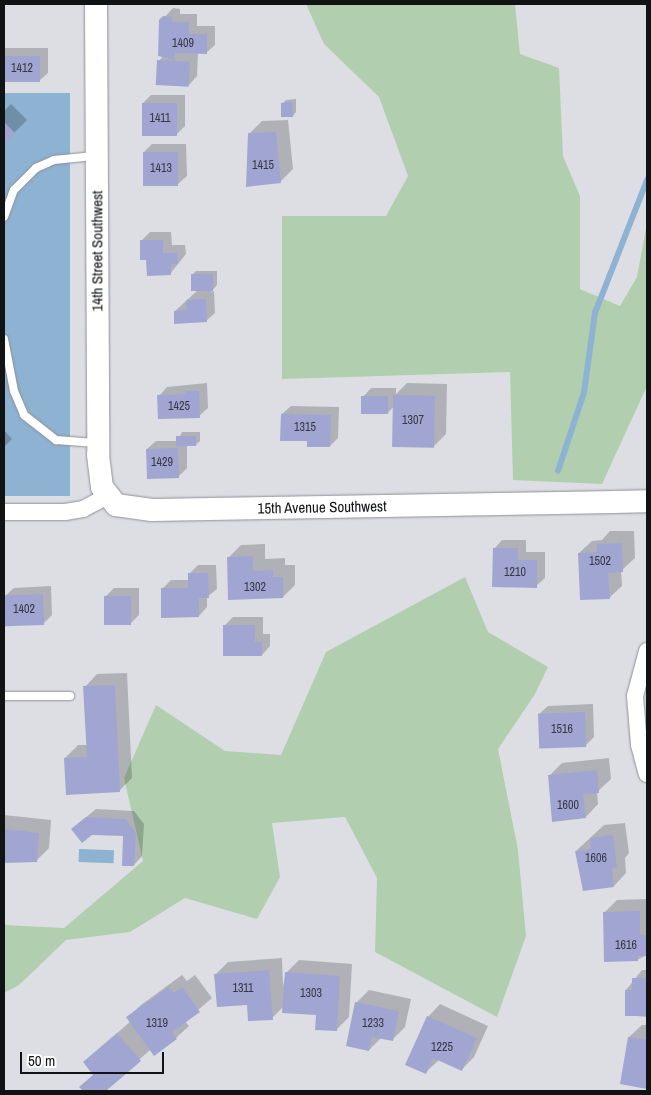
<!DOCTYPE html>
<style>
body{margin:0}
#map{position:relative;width:651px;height:1095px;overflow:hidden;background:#dddee4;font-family:"Archivo Narrow",sans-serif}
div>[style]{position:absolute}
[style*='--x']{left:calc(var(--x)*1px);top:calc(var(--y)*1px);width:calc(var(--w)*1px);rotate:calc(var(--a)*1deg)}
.green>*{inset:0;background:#b1cfaf}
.water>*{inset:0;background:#8db2d2;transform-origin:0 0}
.shadow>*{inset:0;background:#0003}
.stream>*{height:5.5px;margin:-2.75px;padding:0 2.75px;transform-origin:2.75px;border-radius:2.75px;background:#8db2d2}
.building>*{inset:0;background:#a0a6d1;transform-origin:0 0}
.roads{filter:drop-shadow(0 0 1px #8f9096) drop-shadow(0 0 1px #8f9096)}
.lane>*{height:8px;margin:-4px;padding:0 4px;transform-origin:4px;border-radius:4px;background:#fff}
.street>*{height:16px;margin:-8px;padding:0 8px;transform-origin:8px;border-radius:8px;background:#fff}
.secondary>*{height:22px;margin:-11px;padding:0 11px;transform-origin:11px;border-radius:11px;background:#fff}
span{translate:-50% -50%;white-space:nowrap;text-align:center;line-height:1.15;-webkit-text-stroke:4px #fff;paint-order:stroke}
.number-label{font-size:12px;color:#353743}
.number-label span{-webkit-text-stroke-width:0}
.street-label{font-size:15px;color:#111214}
.frame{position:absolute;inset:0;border:5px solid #111214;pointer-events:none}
.scale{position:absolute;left:20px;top:1052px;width:144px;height:22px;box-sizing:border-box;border:2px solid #111214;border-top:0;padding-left:6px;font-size:15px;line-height:18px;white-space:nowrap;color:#111214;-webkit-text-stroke:4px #fff;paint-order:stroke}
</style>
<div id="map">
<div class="green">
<div style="clip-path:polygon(306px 4px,515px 4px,520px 54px,559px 68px,563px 156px,580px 196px,580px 289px,620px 306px,637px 277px,647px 223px,647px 386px,602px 484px,513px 480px,510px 372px,282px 379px,282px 216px,386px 216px,408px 176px,379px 97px,324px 44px)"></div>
<div style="clip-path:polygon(465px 577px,488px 632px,548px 667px,535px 694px,498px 749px,518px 850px,526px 936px,497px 1017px,375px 952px,377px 878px,345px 817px,272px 823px,280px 877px,257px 919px,185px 898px,130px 932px,66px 940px,19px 985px,4px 993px,4px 925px,64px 928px,143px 861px,124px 778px,156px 705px,225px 751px,281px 755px,326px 652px)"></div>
</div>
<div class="water">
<div style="left:4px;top:93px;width:66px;height:403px"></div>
<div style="left:79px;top:849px;width:35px;height:13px;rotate:2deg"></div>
</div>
<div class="shadow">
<div style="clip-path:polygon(173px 8px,180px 9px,180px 14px,197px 14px,197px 26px,215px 26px,215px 45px,206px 53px,198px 53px,197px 76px,189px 85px,159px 61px,163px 56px,161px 21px)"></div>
<div style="clip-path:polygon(4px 48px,48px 48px,48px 73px,39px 81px,4px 81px)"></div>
<div style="clip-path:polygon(151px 95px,185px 95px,185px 126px,177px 134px,143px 103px)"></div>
<div style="clip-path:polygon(296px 99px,296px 112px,293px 116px,282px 104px,286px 100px)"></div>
<div style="clip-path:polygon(11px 104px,27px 120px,4px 143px,4px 111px)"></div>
<div style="clip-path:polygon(288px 120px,293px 169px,280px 182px,249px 134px,262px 121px)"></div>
<div style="clip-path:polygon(152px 144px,186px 144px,187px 176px,178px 184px,144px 152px)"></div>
<div style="clip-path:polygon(150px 232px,171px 232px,172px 245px,185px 245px,186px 254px,170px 274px,147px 259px,141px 241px)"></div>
<div style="clip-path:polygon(196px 271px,217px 271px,217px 285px,211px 292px,214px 291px,215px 313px,206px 321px,175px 311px,198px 290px,192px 275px)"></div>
<div style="clip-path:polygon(207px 383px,208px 408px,199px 416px,159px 396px,167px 387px)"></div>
<div style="clip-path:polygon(407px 383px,447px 384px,446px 434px,433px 447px,394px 406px,388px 413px,363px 397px,371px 388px,396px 388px,396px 394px)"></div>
<div style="clip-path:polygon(291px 406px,339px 407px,338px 438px,330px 446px,308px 440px,282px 414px)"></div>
<div style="clip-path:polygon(4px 430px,12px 439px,4px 447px)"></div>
<div style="clip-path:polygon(182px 432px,200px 432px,200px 441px,196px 445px,187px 445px,187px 468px,178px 477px,147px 449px,156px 441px,178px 441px)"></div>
<div style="clip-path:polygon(610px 531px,634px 531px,635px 558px,621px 571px,622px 586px,609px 598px,579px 553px,592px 541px,602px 540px)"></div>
<div style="clip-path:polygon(502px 540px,526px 540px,526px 552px,545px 552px,545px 578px,536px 586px,494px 549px)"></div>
<div style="clip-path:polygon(265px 544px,265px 559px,285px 558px,285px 565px,295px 565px,295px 585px,283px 597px,228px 558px,241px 545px)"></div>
<div style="clip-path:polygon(198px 565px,216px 565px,217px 589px,207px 597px,207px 607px,199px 616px,162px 589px,171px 580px,189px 580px,189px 574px)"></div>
<div style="clip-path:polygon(51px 586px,52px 615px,44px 623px,5px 596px,14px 588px)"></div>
<div style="clip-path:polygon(114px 588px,139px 588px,139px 615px,131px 623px,105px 597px)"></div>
<div style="clip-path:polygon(233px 617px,263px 617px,263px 634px,270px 634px,270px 646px,262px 655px,225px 625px)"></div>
<div style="clip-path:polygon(127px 673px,132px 778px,119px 791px,65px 758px,78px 745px,87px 745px,85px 687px,97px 674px)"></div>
<div style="clip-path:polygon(593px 704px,594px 737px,585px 746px,539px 714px,548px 706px)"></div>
<div style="clip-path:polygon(609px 758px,611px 779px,597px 792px,598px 804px,586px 817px,549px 776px,562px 763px)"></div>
<div style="clip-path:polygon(96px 809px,134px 811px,144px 824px,142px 856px,134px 865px,125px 835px,72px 829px)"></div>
<div style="clip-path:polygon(4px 815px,51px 820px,49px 848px,36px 861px,4px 862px)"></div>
<div style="clip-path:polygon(625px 823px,629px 853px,625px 858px,626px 873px,614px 886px,576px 851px,604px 825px)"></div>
<div style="clip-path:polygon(647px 899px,647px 955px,637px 960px,605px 912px,617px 900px)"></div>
<div style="clip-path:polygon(282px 958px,283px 986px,286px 973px,299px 960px,352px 964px,349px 1017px,336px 1030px,317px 1013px,284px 1006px,272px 1018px,249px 1004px,216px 974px,228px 962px)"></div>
<div style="clip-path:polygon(642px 970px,647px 970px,647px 1017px,627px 1015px,626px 990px)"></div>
<div style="clip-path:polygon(182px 975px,187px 981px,195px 975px,212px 998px,185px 1021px,189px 1026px,176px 1038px,151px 1049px,104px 1091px,85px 1091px,81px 1087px,94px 1074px,84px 1062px,131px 1021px,128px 1017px,141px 1005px)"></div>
<div style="clip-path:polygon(369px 990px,411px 999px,405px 1027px,392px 1040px,381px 1038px,369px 1050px,356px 1003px)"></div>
<div style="clip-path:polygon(440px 1004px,488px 1026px,474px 1057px,461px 1070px,439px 1060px,425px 1073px,428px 1017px)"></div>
<div style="clip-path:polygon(642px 1025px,647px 1025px,647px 1087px,621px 1083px,629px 1037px)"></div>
</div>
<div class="stream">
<div style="--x:558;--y:471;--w:82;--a:-71.6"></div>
<div style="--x:584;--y:393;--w:81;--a:-82.2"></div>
<div style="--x:595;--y:313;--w:143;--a:-68.6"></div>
</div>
<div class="building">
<div style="clip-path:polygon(163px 16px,172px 17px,172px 22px,189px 22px,189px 34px,207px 34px,207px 54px,175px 53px,175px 60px,158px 56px,159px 20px)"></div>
<div style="left:4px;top:56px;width:36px;height:26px"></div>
<div style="left:157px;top:60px;width:33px;height:25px;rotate:3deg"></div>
<div style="clip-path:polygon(292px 102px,293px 117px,281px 117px,281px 103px)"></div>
<div style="left:142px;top:103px;width:35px;height:33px"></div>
<div style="clip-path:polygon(4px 122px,15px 133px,4px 145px)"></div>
<div style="clip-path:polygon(276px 132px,281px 183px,246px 187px,248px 133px)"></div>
<div style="left:143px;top:152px;width:35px;height:34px"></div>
<div style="clip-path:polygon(140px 240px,163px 240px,163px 253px,177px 253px,178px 264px,171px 264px,171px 275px,147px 276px,146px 260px,140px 260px)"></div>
<div style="left:213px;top:274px;width:17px;height:22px;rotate:90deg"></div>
<div style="clip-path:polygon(206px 299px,207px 322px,174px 324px,174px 311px,187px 310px,186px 300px)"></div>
<div style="clip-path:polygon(185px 391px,199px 391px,200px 418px,158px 419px,157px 395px,185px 394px)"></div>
<div style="left:393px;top:395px;width:42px;height:52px;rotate:1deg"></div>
<div style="left:361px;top:396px;width:27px;height:18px"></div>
<div style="clip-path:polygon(281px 414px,331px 415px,330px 447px,307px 447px,307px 441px,280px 441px)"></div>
<div style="left:176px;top:436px;width:20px;height:10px"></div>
<div style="left:178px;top:448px;width:30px;height:32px;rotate:88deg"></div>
<div style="clip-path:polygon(622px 543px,623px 572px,608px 573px,610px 599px,580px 600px,578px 553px,597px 552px,597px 544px)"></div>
<div style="clip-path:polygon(493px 548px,518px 548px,518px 560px,537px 560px,537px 588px,492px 587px)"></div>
<div style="clip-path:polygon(253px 556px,253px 571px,273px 570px,273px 577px,283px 577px,283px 598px,228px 600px,227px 557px)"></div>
<div style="clip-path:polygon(188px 573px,208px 573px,209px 598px,199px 598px,199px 617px,161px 618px,161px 588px,188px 588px)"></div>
<div style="left:43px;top:594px;width:31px;height:39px;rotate:88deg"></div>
<div style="left:104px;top:596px;width:27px;height:29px"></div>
<div style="clip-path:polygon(223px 625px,255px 625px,255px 642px,262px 642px,262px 656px,223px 656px)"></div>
<div style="clip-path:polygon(115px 685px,120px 792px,66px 795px,64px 758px,87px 757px,83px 686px)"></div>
<div style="left:585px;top:712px;width:35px;height:47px;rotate:88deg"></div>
<div style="clip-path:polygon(597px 770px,599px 793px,583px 794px,586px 818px,552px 822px,548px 775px)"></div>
<div style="clip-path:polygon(86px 817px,126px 819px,136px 833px,134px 866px,122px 866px,123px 836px,92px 835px,82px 843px,71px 829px)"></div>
<div style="clip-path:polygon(4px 829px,39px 833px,37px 862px,4px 863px)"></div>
<div style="clip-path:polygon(613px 835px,617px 867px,612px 868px,614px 887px,583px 891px,575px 851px,591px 849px,590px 838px)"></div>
<div style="clip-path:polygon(640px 911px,640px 935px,647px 935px,647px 956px,638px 956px,638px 961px,604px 962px,603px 912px)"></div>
<div style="clip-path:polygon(269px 970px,273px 1020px,248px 1021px,247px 1005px,217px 1007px,214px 974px)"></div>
<div style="clip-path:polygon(285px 972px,340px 976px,337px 1031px,315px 1030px,316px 1015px,282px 1013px)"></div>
<div style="clip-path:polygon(632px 978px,647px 978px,647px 1016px,625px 1016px,625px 990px,632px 990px)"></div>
<div style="clip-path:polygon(169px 987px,173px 993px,182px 987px,200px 1012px,172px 1032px,177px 1039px,154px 1056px,126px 1017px)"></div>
<div style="clip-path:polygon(355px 1002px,399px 1011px,393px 1041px,372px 1037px,369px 1051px,346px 1046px)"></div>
<div style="clip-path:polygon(427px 1016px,477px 1038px,462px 1071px,433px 1058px,426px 1074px,405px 1065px)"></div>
<div style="clip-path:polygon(117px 1033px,141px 1061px,106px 1091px,83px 1091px,79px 1087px,93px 1075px,83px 1062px)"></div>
<div style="clip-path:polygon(628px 1037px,647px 1040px,647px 1089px,620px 1084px)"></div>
</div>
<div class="roads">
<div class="lane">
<div style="--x:4;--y:217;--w:29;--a:-70"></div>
<div style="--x:14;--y:190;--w:31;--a:-45"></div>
<div style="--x:36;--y:168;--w:20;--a:-24"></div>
<div style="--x:54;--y:160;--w:40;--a:-5.7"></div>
<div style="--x:4;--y:339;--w:53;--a:79.1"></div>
<div style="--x:14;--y:391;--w:26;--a:67"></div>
<div style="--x:24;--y:415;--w:41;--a:38"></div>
<div style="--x:56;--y:440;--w:40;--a:4.3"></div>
<div style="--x:4;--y:696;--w:66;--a:0"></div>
</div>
<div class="street">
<div style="--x:4;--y:512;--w:61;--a:0"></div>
<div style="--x:65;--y:512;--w:18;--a:-9"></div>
<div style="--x:83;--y:509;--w:27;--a:-28"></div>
<div style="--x:647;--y:651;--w:47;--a:104.9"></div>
<div style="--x:635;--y:696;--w:49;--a:85.3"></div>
<div style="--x:639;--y:745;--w:30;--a:75"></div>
</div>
<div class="secondary">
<div style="--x:96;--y:4;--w:451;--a:89.7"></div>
<div style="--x:98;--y:455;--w:32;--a:83"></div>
<div style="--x:102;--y:487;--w:23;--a:52"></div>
<div style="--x:116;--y:505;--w:36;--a:8"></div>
<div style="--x:152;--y:510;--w:495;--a:-1"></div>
</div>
</div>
<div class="number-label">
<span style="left:183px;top:44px">1409</span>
<span style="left:22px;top:69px">1412</span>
<span style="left:160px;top:119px">1411</span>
<span style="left:263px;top:166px">1415</span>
<span style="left:161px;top:169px">1413</span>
<span style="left:179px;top:407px">1425</span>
<span style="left:413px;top:421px">1307</span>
<span style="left:305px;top:428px">1315</span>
<span style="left:162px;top:463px">1429</span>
<span style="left:600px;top:562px">1502</span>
<span style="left:515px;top:573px">1210</span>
<span style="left:255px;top:588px">1302</span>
<span style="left:24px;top:610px">1402</span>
<span style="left:562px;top:730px">1516</span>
<span style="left:568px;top:806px">1600</span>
<span style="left:596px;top:859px">1606</span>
<span style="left:626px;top:946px">1616</span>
<span style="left:243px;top:989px">1311</span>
<span style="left:311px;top:994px">1303</span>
<span style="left:157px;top:1024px">1319</span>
<span style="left:373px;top:1024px">1233</span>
<span style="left:442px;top:1048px">1225</span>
</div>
<div class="street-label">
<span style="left:97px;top:251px;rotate:-90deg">14th Street Southwest</span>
<span style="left:322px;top:507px;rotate:-1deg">15th Avenue Southwest</span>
</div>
<div class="frame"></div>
<div class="scale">50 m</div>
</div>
